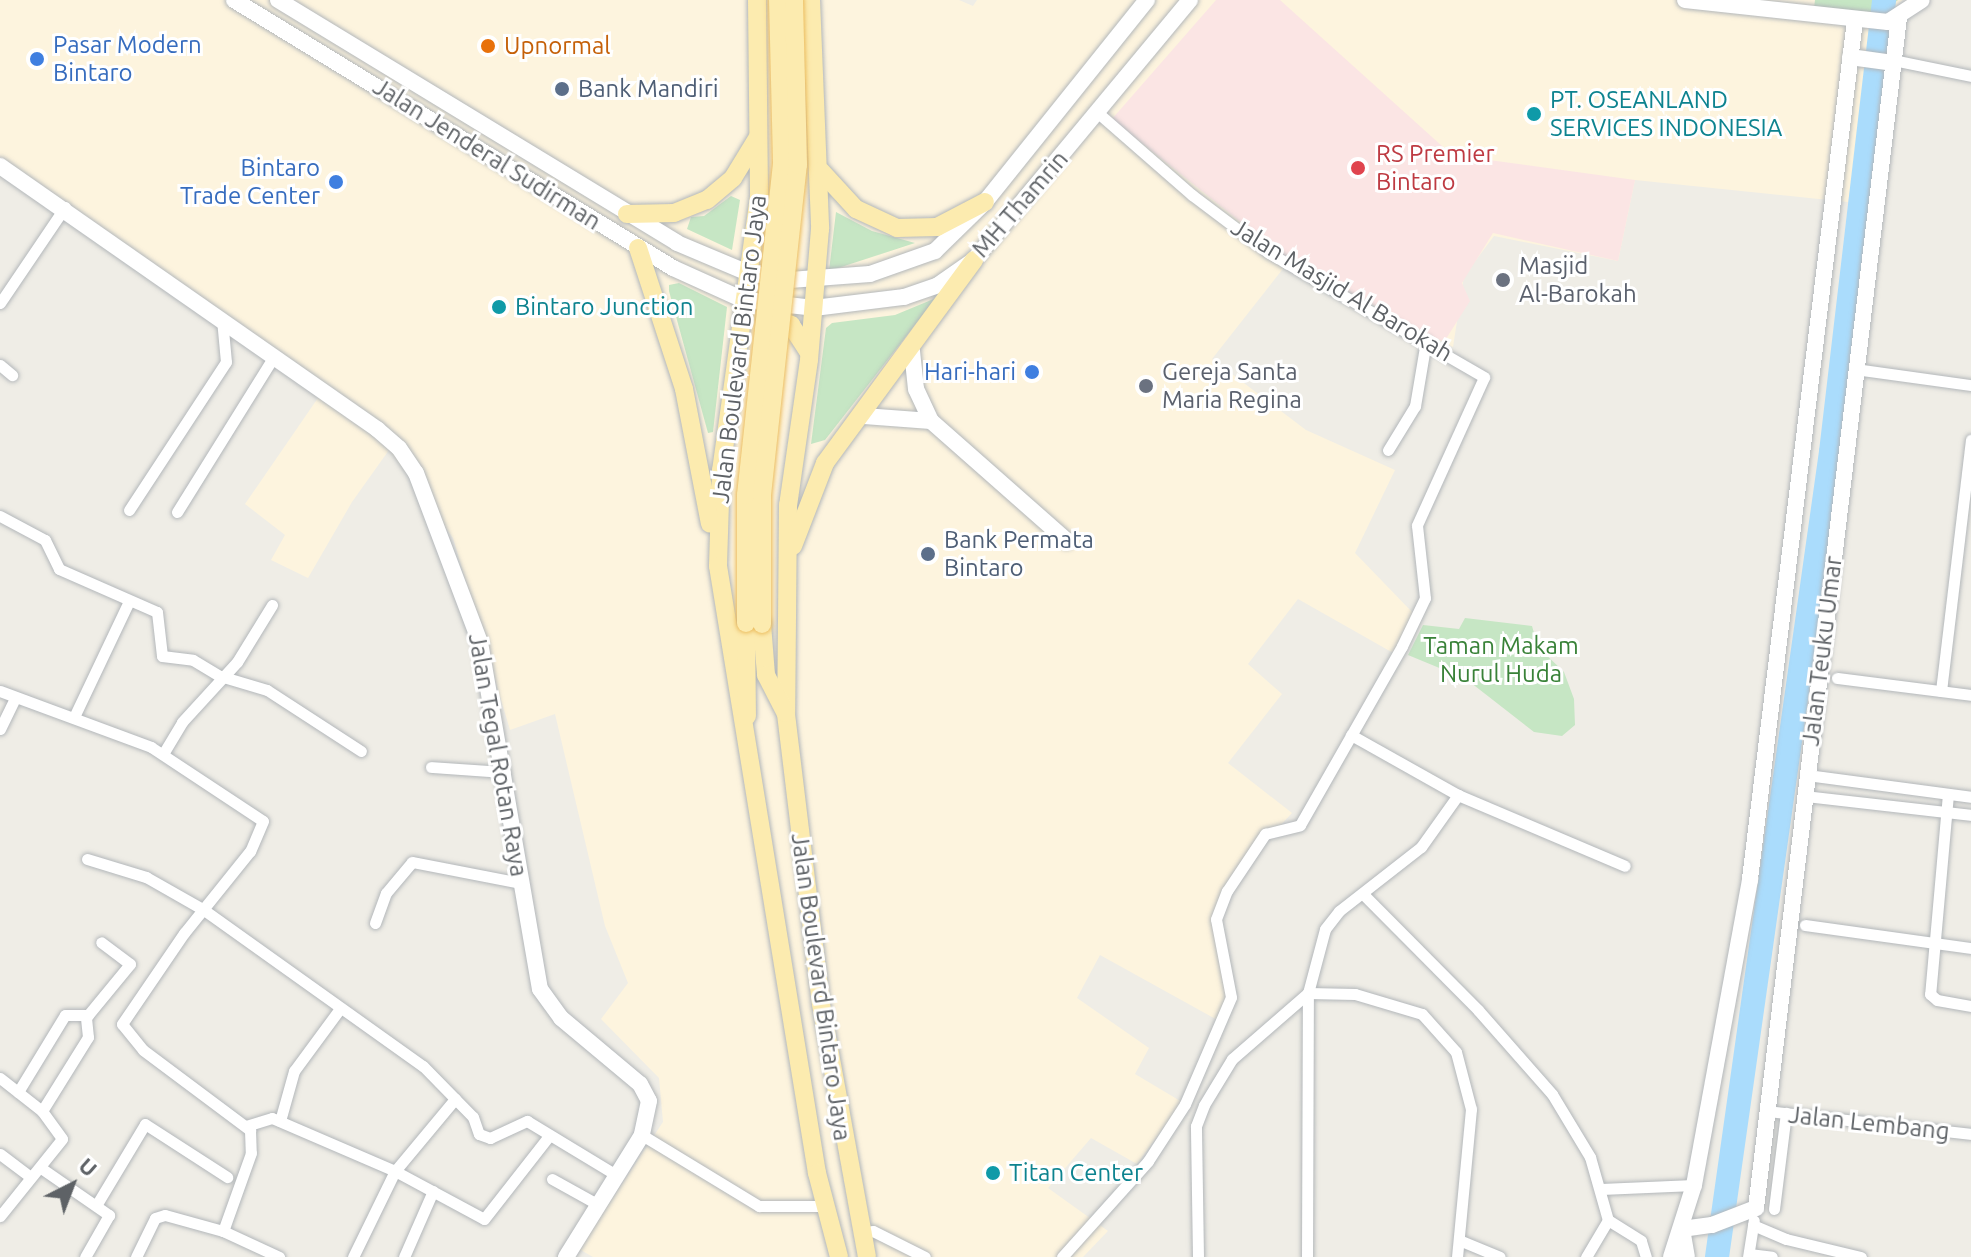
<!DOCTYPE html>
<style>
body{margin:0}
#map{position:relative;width:1971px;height:1257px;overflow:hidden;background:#efede6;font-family:Ubuntu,sans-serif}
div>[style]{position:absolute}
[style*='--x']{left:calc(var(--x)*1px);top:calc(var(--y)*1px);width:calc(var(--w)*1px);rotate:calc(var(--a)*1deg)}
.commercial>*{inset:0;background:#fdf4de}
.medical>*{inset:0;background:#fbe5e4}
.green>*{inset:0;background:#c6e6c4}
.river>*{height:24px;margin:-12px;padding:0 12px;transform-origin:12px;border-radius:12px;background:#aadcfc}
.roads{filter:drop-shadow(0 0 2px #b3b7ba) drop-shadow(0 0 2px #b3b7ba)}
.minor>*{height:11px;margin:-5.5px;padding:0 5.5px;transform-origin:5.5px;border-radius:5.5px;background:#fff}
.secondary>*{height:16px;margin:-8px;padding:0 8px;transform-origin:8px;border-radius:8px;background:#fff}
.primary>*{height:18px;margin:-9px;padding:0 9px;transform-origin:9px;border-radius:9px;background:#fcebaf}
.bridges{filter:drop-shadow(0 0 2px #ecbe62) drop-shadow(0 0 2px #ecbe62)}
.primary-bridge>*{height:18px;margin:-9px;padding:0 9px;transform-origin:9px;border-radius:9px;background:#fcebaf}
.dots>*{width:22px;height:22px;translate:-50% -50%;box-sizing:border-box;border:4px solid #fff;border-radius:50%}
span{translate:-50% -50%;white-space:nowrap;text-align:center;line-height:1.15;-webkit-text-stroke:6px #fff;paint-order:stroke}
.shop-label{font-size:24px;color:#366cbe}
.left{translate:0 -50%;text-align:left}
.right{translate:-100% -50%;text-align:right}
.food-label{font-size:24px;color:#c56008}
.service-label{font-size:24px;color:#4e5e75}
.culture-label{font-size:24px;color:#0d838f}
.street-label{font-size:24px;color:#5e6266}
.health-label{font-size:24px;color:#be3a42}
.worship-label{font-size:24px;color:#5b616d}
.park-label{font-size:24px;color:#398238}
.north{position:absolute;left:32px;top:1145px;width:80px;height:80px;-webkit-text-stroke:6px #fff;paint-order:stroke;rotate:42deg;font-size:22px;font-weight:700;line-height:32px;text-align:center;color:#5e6266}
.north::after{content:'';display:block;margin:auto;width:28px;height:36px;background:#5e6266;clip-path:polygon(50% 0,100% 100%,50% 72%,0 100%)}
</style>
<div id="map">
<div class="commercial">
<div style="clip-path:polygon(0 0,959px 0,973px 6px,977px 0,1903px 0,1879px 19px,1848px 202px,1635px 180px,1618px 261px,1494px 236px,1464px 276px,1453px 347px,1289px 261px,1212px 359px,1306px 430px,1395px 470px,1355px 553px,1413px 613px,1395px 654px,1298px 599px,1248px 664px,1282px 694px,1228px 763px,1292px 813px,1246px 862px,1217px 919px,1230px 974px,1221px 1022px,1100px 955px,1077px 998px,1149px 1048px,1135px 1074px,1182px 1102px,1137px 1164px,1091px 1138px,1048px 1188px,1108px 1231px,1083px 1257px,593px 1257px,579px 1249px,663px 1122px,659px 1078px,601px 1019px,628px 983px,605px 926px,555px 714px,510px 730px,453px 538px,389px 450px,352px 502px,308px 578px,271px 560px,285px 535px,245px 504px,320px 395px,0 163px)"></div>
</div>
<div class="medical">
<div style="clip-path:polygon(1216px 0,1280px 0,1452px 155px,1635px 180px,1618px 261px,1493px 233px,1462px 283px,1470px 301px,1444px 342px,1289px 261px,1112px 119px)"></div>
</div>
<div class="green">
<div style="clip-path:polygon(1815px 0,1898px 0,1882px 13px,1814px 8px)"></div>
<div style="clip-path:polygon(731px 196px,740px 200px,732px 250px,687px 229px,691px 217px,704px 216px)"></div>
<div style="clip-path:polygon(836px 212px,872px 231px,915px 243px,829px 271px)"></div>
<div style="clip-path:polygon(679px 283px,727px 307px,713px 432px,708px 433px,669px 291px,669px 285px)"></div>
<div style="clip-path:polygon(936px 298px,825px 440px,811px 444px,826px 328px,832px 323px,895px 315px)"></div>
<div style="clip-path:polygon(1465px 618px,1532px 626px,1538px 647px,1564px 672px,1574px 699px,1575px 725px,1562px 736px,1534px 732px,1466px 679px,1408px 655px,1423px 625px,1459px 629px)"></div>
</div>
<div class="river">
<div style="--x:1717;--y:1257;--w:813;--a:-81.94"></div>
<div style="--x:1831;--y:452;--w:455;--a:-83.3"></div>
</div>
<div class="roads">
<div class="minor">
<div style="--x:1893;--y:60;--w:80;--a:11.6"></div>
<div style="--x:0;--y:303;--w:116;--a:-55.9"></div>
<div style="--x:0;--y:365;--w:16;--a:40"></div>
<div style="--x:1855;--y:369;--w:117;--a:7.9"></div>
<div style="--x:1388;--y:450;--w:52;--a:-58.5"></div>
<div style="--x:1415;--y:406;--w:66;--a:-80.4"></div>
<div style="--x:129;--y:510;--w:177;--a:-56.8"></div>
<div style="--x:226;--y:362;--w:43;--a:-95.3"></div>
<div style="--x:177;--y:512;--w:184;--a:-58.1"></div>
<div style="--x:0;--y:516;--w:51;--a:28.1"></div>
<div style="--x:45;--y:540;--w:32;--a:64"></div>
<div style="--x:59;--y:569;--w:107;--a:23.7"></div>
<div style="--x:157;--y:612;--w:44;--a:83.5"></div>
<div style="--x:162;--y:656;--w:31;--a:7"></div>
<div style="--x:193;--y:660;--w:31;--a:31"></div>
<div style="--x:220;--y:676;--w:49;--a:16.6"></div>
<div style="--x:267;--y:690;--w:112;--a:33"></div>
<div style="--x:1837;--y:678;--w:135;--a:7.2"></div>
<div style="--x:0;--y:691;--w:161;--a:20.3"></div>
<div style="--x:151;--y:747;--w:134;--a:33.5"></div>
<div style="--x:263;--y:821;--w:33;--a:113"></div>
<div style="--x:250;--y:851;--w:105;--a:128.8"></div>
<div style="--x:184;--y:933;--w:110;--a:124.3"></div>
<div style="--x:122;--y:1024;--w:33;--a:51"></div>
<div style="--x:143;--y:1050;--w:134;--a:36.8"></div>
<div style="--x:250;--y:1130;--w:23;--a:88"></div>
<div style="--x:251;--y:1153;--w:83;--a:109.7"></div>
<div style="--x:1941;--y:691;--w:253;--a:-83.2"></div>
<div style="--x:74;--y:717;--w:128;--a:-64.6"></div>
<div style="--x:0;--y:729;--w:34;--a:-64"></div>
<div style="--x:1351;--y:735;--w:123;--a:29.3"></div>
<div style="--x:1458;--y:795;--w:181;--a:23"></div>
<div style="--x:163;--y:754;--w:37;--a:-59"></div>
<div style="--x:182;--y:722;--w:81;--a:-47.5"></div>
<div style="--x:237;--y:662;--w:67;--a:-58.4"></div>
<div style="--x:431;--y:767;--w:74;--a:3.9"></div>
<div style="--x:1807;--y:775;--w:165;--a:7.6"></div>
<div style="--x:1948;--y:794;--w:201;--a:95.1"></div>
<div style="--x:1930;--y:994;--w:9;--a:41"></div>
<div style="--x:1937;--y:1000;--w:35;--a:10"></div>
<div style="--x:1805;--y:796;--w:167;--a:6.5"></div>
<div style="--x:87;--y:859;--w:62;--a:17"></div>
<div style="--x:146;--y:877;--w:67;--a:29.6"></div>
<div style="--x:204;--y:910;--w:269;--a:35.5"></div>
<div style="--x:423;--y:1066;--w:71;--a:45.6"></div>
<div style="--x:473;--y:1117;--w:18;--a:71"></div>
<div style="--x:479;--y:1134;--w:12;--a:20"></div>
<div style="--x:490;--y:1138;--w:41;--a:-24.7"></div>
<div style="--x:527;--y:1121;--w:104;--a:31.2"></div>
<div style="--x:1363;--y:894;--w:163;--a:45.2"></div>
<div style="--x:1478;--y:1010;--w:112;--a:48.6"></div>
<div style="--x:1552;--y:1094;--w:74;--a:58.9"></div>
<div style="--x:1590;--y:1157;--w:66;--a:74.1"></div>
<div style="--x:1608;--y:1220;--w:43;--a:120.7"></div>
<div style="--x:375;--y:923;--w:32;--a:-70"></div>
<div style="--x:386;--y:893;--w:40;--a:-50"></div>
<div style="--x:412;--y:862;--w:111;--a:10.9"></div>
<div style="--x:1805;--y:925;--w:168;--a:7.9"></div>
<div style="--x:0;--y:1078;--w:53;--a:38.2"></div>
<div style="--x:42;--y:1111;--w:34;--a:54"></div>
<div style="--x:62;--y:1139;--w:99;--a:128.8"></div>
<div style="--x:18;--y:1092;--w:90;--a:-58.6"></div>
<div style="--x:65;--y:1015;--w:23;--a:0"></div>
<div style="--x:88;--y:1015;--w:66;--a:-50.5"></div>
<div style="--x:130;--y:964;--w:36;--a:-143"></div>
<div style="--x:42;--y:1111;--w:87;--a:-58.1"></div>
<div style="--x:88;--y:1037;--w:20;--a:-96"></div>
<div style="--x:1767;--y:1111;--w:205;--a:6.4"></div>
<div style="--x:280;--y:1121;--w:52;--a:-74.4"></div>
<div style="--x:294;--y:1071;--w:76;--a:-53.6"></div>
<div style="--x:246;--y:1126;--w:27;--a:-17"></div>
<div style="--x:272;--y:1118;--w:134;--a:23.3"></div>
<div style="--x:395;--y:1171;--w:101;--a:28.3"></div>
<div style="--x:484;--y:1219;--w:104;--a:-52"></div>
<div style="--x:642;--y:1135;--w:137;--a:31.3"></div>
<div style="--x:759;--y:1206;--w:65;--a:0"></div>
<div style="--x:0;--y:1154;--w:38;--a:37"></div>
<div style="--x:41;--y:1168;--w:83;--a:34.7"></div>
<div style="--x:109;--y:1215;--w:48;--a:119.7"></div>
<div style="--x:552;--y:1179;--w:51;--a:29.1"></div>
<div style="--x:1601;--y:1189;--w:93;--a:-2.5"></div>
<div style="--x:97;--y:1204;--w:93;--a:-59"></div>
<div style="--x:145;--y:1124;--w:98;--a:32.9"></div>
<div style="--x:1774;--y:1209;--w:97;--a:-82.9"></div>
<div style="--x:1608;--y:1220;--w:39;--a:32"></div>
<div style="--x:1641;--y:1241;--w:17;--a:73"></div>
<div style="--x:1753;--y:1225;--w:36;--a:23"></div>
<div style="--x:1786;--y:1239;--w:77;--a:13.5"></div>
<div style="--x:861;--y:1233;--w:12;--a:-9"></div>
<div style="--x:873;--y:1231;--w:58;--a:26.6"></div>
<div style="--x:1459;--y:1240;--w:44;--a:22.5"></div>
<div style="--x:1749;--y:1254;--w:23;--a:7"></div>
<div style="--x:136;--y:1257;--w:43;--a:-64"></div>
<div style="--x:155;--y:1218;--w:10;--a:-17"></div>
<div style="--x:165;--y:1215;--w:60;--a:15.4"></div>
<div style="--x:223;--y:1231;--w:62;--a:24.9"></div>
<div style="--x:353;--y:1257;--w:96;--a:-64"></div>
<div style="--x:395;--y:1171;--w:94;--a:-50.2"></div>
<div style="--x:404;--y:1257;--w:72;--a:-66.3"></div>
<div style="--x:1062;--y:1257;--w:129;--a:-48.1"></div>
<div style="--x:1148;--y:1161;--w:68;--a:-57"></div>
<div style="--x:1185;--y:1104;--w:116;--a:-66.7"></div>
<div style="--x:1231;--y:997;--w:79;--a:-100.9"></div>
<div style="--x:1216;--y:919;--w:30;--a:-69"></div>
<div style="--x:1227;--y:891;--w:69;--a:-56.3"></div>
<div style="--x:1265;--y:834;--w:36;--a:-14"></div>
<div style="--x:1300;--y:825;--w:206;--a:-60.3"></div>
<div style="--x:1402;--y:646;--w:53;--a:-64.4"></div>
<div style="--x:1425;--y:598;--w:73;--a:-96.3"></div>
<div style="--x:1417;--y:525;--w:162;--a:-65.6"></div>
<div style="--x:1484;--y:377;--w:248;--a:-150"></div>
<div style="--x:1269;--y:253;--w:96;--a:-143"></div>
<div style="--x:1192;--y:195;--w:125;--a:-138.9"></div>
<div style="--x:1198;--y:1257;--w:131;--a:-90.9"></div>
<div style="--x:1196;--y:1126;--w:22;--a:-69"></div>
<div style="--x:1204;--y:1105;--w:54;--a:-58.7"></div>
<div style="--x:1232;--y:1059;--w:101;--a:-41"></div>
<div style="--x:1308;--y:993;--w:47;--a:1.2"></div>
<div style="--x:1355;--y:994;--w:70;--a:16.6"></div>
<div style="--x:1422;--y:1014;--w:51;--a:48.2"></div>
<div style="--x:1456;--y:1052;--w:59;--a:75.3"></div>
<div style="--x:1471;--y:1109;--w:149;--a:95.4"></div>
<div style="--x:1307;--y:1257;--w:264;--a:-89.8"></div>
<div style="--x:1308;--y:993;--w:66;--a:-75.1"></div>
<div style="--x:1325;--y:929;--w:23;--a:-52"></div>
<div style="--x:1339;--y:911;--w:104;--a:-38"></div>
<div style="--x:1421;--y:847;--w:64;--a:-54.6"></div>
<div style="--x:1748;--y:1257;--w:37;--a:-81"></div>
</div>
<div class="secondary">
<div style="--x:234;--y:0;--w:514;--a:31.4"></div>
<div style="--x:673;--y:268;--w:78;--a:24.3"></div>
<div style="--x:744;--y:300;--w:70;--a:6.5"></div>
<div style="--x:814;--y:308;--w:91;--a:-7"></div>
<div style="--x:904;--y:297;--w:36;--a:-19"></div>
<div style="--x:938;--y:285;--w:44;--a:-34.8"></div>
<div style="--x:974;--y:260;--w:338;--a:-50.3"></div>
<div style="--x:278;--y:0;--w:467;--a:31.3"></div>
<div style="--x:677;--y:243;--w:77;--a:22.9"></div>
<div style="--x:748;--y:273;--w:43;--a:9.5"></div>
<div style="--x:790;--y:280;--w:80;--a:-4.3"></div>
<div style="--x:870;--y:274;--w:69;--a:-19.5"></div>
<div style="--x:935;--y:251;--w:70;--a:-44.4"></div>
<div style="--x:985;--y:202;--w:259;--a:-51.3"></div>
<div style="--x:1685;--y:0;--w:204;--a:6.2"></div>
<div style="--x:1888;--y:22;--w:40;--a:-32.9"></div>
<div style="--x:1850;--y:57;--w:43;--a:7.9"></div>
<div style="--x:0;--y:166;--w:460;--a:34.9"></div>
<div style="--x:377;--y:429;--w:29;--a:41"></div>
<div style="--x:399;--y:448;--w:30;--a:56"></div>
<div style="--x:416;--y:473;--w:181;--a:69.3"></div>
<div style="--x:480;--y:642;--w:352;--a:80.2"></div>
<div style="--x:540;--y:989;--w:36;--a:54"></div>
<div style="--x:561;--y:1018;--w:103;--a:39.9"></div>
<div style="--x:640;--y:1084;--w:19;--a:62"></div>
<div style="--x:649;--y:1101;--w:35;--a:102"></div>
<div style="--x:642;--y:1135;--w:144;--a:121.9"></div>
<div style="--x:912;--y:351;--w:38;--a:84"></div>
<div style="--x:916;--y:389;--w:35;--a:65"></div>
<div style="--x:931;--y:421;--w:181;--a:41.4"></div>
<div style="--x:864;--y:416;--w:67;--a:4.3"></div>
<div style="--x:1682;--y:1229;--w:30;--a:-8"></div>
<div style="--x:1712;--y:1225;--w:47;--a:-21.1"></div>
<div style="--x:1756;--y:1208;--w:1199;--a:-83.15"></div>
<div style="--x:1682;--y:1229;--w:28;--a:80"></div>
<div style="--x:1671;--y:1257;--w:76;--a:-72.3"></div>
<div style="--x:1694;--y:1185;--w:311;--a:-79.6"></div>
<div style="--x:1750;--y:879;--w:865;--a:-83.03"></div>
</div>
<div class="primary">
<div style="--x:757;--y:0;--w:197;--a:89.4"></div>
<div style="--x:759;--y:197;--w:276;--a:97.9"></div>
<div style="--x:721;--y:470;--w:96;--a:91.8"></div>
<div style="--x:718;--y:566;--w:615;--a:80.74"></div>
<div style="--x:817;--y:1173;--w:87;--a:75.3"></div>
<div style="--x:811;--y:0;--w:229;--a:87.7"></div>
<div style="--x:820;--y:229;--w:131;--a:94.8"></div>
<div style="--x:809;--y:360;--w:147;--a:98.2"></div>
<div style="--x:788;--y:505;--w:209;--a:90.5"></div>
<div style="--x:786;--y:714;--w:292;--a:83.1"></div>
<div style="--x:821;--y:1004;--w:257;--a:79.7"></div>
<div style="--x:821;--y:171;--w:52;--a:47.4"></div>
<div style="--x:856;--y:209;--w:45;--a:24.9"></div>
<div style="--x:897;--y:228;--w:40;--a:-1.4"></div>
<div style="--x:937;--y:227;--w:54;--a:-27.5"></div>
<div style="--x:627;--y:214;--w:47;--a:-1.2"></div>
<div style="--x:674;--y:213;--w:35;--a:-22"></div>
<div style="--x:707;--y:200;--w:34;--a:-40"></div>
<div style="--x:733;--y:178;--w:48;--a:-58.6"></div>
<div style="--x:638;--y:248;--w:148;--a:71.9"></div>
<div style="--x:684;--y:389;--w:137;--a:79.1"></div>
<div style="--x:766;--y:319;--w:26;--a:13"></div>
<div style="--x:791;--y:325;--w:31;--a:57"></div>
<div style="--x:793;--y:546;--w:89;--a:-68.9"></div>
<div style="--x:825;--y:463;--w:252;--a:-53.7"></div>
<div style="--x:746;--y:623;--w:93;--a:89.4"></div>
<div style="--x:762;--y:624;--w:51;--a:85.5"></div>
<div style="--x:766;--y:675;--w:42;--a:62.8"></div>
</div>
</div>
<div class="bridges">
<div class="primary-bridge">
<div style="--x:746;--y:623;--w:128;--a:-90"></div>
<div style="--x:746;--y:495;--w:335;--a:-83.8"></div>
<div style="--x:782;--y:162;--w:162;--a:-91.4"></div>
<div style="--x:762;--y:624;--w:129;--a:-90"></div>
<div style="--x:762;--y:495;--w:332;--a:-83.8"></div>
<div style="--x:798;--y:165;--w:165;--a:-91.4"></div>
</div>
</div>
<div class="dots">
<div style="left:488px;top:46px;background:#e8710a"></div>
<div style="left:37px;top:59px;background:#3f7fe0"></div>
<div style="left:562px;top:89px;background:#5c6f8a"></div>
<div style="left:1534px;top:114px;background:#0f9aa8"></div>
<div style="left:1358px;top:168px;background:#e0444e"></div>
<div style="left:336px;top:182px;background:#3f7fe0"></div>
<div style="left:1503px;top:280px;background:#6b7280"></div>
<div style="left:499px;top:307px;background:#0f9aa8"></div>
<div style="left:1032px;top:372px;background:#3f7fe0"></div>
<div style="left:1146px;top:386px;background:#6b7280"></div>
<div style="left:928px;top:554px;background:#5c6f8a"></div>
<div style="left:993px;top:1173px;background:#0f9aa8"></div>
</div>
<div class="shop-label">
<span class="left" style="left:53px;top:59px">Pasar Modern<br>Bintaro</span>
<span class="right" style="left:320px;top:182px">Bintaro<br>Trade Center</span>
<span class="right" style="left:1016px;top:372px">Hari-hari</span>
</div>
<div class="food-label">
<span class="left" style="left:504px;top:46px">Upnormal</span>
</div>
<div class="service-label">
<span class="left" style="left:578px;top:89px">Bank Mandiri</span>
<span class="left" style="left:944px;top:554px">Bank Permata<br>Bintaro</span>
</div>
<div class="culture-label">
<span class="left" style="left:1550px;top:114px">PT. OSEANLAND<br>SERVICES INDONESIA</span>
<span class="left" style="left:515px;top:307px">Bintaro Junction</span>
<span class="left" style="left:1009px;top:1173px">Titan Center</span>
</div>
<div class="street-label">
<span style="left:487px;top:154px;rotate:32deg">Jalan Jenderal Sudirman</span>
<span style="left:1020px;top:204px;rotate:-49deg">MH Thamrin</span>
<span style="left:1342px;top:290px;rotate:31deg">Jalan Masjid Al Barokah</span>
<span style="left:739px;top:349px;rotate:-83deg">Jalan Boulevard Bintaro Jaya</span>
<span style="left:1822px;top:651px;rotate:-83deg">Jalan Teuku Umar</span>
<span style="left:498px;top:755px;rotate:80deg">Jalan Tegal Rotan Raya</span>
<span style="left:821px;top:987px;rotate:82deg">Jalan Boulevard Bintaro Jaya</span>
<span style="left:1869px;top:1123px;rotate:6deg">Jalan Lembang</span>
</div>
<div class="health-label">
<span class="left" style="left:1376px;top:168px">RS Premier<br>Bintaro</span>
</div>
<div class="worship-label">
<span class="left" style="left:1519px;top:280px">Masjid<br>Al-Barokah</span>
<span class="left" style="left:1162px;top:386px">Gereja Santa<br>Maria Regina</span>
</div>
<div class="park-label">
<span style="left:1501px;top:660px">Taman Makam<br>Nurul Huda</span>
</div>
<div class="north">U</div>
</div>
